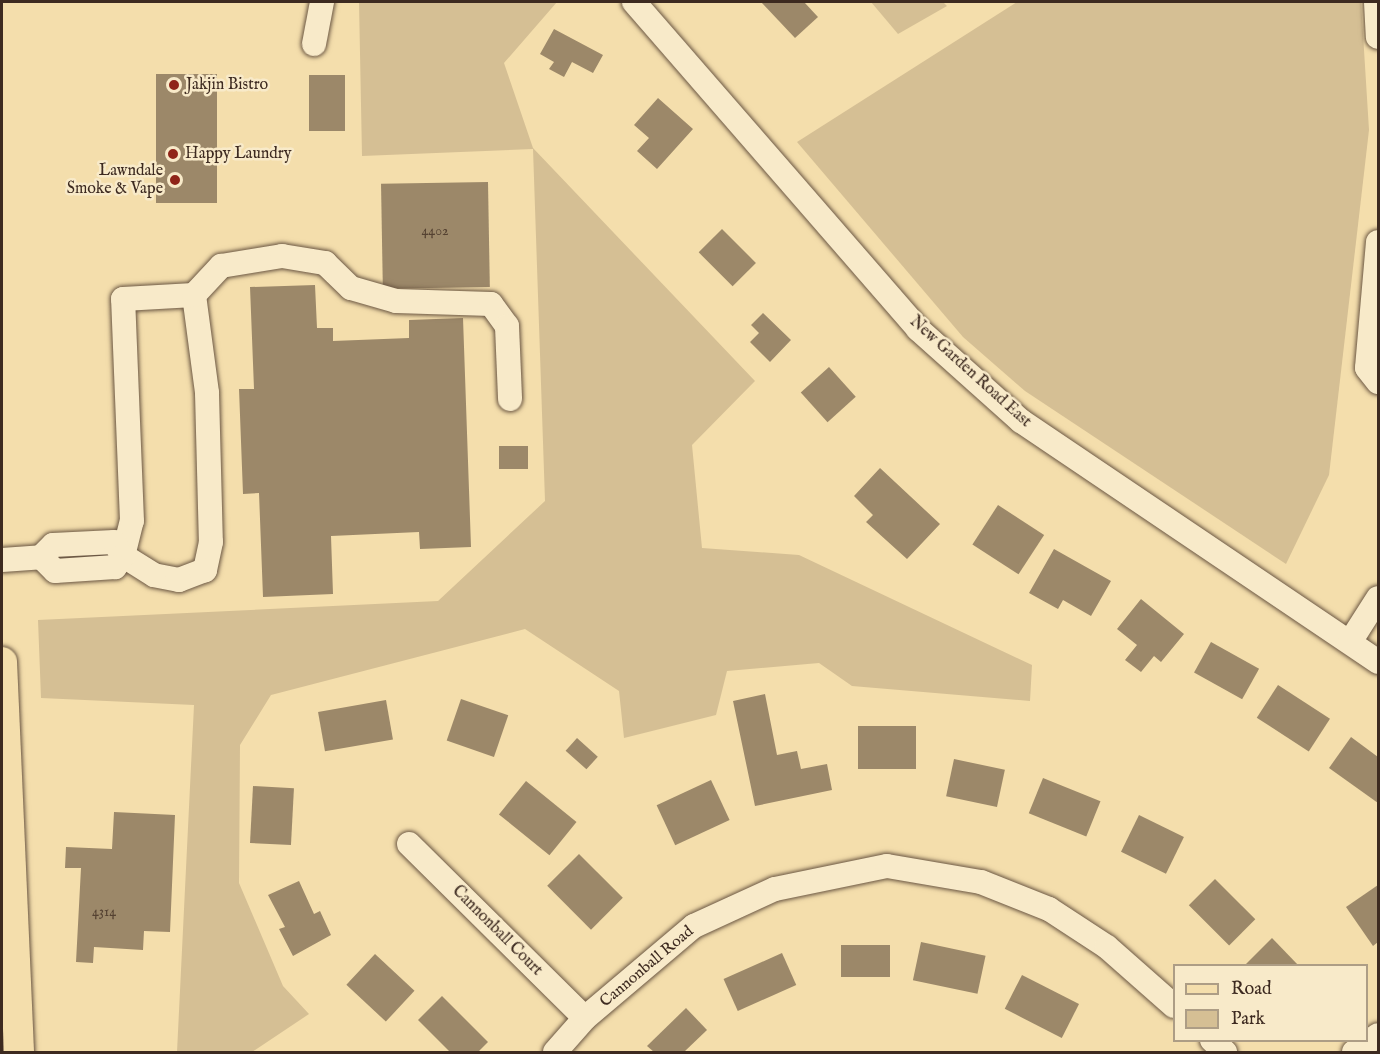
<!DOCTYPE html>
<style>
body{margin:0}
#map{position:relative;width:1380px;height:1054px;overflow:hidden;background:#f4deac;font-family:"IM FELL English",serif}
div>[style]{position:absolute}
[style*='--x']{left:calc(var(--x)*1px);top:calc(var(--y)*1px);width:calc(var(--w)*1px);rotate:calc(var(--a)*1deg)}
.green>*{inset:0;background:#d5bf94}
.building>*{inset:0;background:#9c8869;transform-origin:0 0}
.roads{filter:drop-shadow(0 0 2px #6b5743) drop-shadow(0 0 2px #6b5743)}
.minor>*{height:24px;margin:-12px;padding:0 12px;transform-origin:12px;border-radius:12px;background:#f8eac9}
.major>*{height:30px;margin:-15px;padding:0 15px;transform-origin:15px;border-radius:15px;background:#f4deac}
.dots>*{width:16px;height:16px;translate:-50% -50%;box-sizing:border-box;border:3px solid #f8eac9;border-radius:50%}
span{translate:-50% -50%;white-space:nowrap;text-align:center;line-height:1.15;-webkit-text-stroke:5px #f8eac9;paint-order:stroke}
.number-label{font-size:14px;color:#554232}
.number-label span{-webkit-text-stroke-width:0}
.poi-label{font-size:16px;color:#3d2a20}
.left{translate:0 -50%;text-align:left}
.right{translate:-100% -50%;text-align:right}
.street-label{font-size:16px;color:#3d2a20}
.frame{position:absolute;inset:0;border:3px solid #3d2a20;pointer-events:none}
.legend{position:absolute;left:1173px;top:964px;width:195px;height:78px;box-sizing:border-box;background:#f8eac9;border:2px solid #ad9d85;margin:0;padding:8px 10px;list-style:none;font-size:18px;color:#3d2a20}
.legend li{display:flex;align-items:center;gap:12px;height:30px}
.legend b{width:30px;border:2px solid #ad9d85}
</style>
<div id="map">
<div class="green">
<div style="clip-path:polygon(359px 2px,557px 2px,504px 63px,533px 148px,755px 381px,692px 445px,702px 548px,799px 555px,1032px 665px,1030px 701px,852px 686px,819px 663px,727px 671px,716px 715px,624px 738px,619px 691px,525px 629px,271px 695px,240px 745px,239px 883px,283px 986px,309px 1014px,252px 1052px,177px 1052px,194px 705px,41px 698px,38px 620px,438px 601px,545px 501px,533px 149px,362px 156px)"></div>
<div style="clip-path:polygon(871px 2px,943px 2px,947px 6px,898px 34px)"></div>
<div style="clip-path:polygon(1017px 2px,1361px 2px,1369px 130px,1329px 475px,1286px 564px,1025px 391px,963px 337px,797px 142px)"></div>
</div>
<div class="building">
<div style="clip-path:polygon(761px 2px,804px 2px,818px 17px,795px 38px)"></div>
<div style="clip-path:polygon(554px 29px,603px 55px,593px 73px,572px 62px,564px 77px,549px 69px,554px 62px,540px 54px)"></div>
<div style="left:156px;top:74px;width:61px;height:129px"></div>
<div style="left:309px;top:75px;width:36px;height:56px"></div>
<div style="clip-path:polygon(658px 98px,693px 129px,657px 169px,637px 151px,649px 138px,634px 125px)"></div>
<div style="left:488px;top:182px;width:105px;height:107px;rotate:89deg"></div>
<div style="left:722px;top:229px;width:48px;height:33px;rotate:45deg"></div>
<div style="clip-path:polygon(315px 285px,317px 328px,333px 328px,333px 341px,409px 338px,409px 320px,463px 318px,471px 547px,420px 549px,419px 532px,331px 536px,333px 594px,263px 597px,259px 493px,243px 494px,239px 389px,254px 389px,250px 287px)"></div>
<div style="clip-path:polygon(763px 313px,791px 340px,770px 362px,750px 342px,759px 333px,751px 325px)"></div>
<div style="left:829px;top:367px;width:40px;height:38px;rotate:48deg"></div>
<div style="left:499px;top:446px;width:29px;height:23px"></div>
<div style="clip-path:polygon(880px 468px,940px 524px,907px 559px,866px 522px,873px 515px,854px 496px)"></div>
<div style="left:998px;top:505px;width:55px;height:47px;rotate:33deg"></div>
<div style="clip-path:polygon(1054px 549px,1111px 581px,1091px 616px,1063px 600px,1058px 609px,1029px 593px)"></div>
<div style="clip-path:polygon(1141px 599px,1184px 634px,1161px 662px,1154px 656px,1141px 672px,1125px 660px,1137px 645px,1117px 629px)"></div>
<div style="left:1211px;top:642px;width:55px;height:35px;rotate:29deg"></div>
<div style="left:1278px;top:685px;width:62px;height:39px;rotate:33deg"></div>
<div style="clip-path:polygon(765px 694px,777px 755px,797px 751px,801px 769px,827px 764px,832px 790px,755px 806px,733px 701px)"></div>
<div style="left:461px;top:699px;width:50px;height:44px;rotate:19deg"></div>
<div style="left:386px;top:700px;width:40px;height:69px;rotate:80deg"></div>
<div style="left:858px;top:726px;width:58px;height:43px"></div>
<div style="clip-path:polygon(1351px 737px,1378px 757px,1378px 803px,1329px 768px)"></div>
<div style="left:577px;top:738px;width:28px;height:17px;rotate:42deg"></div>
<div style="left:954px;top:759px;width:52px;height:38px;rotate:12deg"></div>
<div style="left:1043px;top:778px;width:62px;height:38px;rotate:22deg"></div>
<div style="left:711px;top:780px;width:44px;height:60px;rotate:65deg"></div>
<div style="left:526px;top:781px;width:65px;height:43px;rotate:39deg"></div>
<div style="left:253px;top:786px;width:41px;height:57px;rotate:3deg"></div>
<div style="clip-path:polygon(114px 812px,175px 815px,170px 932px,144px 931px,143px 950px,94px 947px,93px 963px,76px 962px,81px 868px,65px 868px,66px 847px,112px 849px)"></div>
<div style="left:1139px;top:815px;width:50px;height:41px;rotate:26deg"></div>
<div style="left:579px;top:854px;width:62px;height:45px;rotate:45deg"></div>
<div style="left:1215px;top:879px;width:57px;height:37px;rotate:45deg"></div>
<div style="clip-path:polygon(299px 881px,314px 914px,320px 911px,331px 935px,293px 956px,279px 929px,285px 927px,268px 895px)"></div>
<div style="clip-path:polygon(1378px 885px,1378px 942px,1373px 946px,1346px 907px)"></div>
<div style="clip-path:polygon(1272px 938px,1299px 966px,1244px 966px)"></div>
<div style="left:921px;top:942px;width:66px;height:39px;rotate:12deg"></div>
<div style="left:841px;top:945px;width:49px;height:32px"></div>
<div style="left:782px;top:953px;width:35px;height:64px;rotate:66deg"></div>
<div style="left:375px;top:954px;width:54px;height:42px;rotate:43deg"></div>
<div style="left:1022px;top:975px;width:64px;height:38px;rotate:27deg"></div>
<div style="clip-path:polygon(442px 996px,488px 1042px,478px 1052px,450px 1052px,418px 1020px)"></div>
<div style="clip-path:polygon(686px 1008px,707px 1030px,684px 1052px,654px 1052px,647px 1046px)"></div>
</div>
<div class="roads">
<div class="minor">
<div style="--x:634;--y:2;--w:433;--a:49"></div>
<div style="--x:918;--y:329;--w:138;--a:41.8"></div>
<div style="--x:1021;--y:421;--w:431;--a:34"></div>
<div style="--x:1376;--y:2;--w:35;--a:87"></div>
<div style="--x:314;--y:44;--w:43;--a:-79.2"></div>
<div style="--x:1378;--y:242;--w:126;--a:95"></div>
<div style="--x:1367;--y:368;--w:18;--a:52"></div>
<div style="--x:194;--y:295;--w:99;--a:82.4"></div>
<div style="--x:207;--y:393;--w:149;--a:88.5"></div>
<div style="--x:211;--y:542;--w:29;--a:102"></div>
<div style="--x:205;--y:570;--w:28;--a:159"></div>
<div style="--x:179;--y:580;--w:25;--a:-169"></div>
<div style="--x:154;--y:575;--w:36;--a:-148"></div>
<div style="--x:123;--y:556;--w:36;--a:-76"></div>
<div style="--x:132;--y:521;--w:222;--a:-92.3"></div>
<div style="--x:123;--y:299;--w:71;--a:-3.2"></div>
<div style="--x:194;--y:295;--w:40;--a:-47"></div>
<div style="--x:221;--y:266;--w:62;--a:-9.3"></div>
<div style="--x:282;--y:256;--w:44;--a:9.2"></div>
<div style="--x:325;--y:263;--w:36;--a:44"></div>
<div style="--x:351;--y:288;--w:47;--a:16.1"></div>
<div style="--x:396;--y:301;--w:95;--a:1.8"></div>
<div style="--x:491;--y:304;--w:27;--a:54"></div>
<div style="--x:507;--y:326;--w:73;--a:87.6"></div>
<div style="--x:2;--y:560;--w:39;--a:-4"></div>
<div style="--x:41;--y:557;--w:17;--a:-45"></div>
<div style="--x:53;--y:545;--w:61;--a:-2.8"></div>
<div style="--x:114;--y:542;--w:17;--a:57"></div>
<div style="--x:123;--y:556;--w:14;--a:126"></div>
<div style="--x:115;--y:567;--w:60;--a:176.2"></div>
<div style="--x:55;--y:571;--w:20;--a:-135"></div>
<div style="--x:1350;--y:642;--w:52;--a:-57.5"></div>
<div style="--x:409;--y:844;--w:247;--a:44.7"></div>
<div style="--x:1212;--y:1040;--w:18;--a:43"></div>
<div style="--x:555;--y:1052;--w:45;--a:-48.6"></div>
<div style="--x:585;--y:1018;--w:143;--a:-40.2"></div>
<div style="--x:694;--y:926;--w:89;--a:-24.6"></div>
<div style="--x:775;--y:889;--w:114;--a:-11.6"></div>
<div style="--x:887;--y:866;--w:95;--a:9.7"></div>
<div style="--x:981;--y:882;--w:73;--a:21.7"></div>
<div style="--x:1049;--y:909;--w:69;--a:33.2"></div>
<div style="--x:1107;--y:947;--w:89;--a:41.4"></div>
<div style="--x:1354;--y:1052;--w:29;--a:-35"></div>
</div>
<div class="major">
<div style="--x:2;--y:662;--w:390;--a:87.5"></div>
</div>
</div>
<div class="dots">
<div style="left:174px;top:85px;background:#8f2418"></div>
<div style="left:173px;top:154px;background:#8f2418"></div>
<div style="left:175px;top:180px;background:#8f2418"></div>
</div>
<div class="number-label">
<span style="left:435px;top:231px">4402</span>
<span style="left:104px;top:912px">4314</span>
</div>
<div class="poi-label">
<span class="left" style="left:186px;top:85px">Jakjin Bistro</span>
<span class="left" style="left:185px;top:154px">Happy Laundry</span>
<span class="right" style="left:163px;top:180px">Lawndale<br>Smoke &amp; Vape</span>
</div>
<div class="street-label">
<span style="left:970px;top:372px;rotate:42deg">New Garden Road East</span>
<span style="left:497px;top:931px;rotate:45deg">Cannonball Court</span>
<span style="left:647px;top:967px;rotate:-40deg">Cannonball Road</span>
</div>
<div class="frame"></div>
<ul class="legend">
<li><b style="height:8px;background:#f4deac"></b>Road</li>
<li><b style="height:16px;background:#d5bf94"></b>Park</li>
</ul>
</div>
